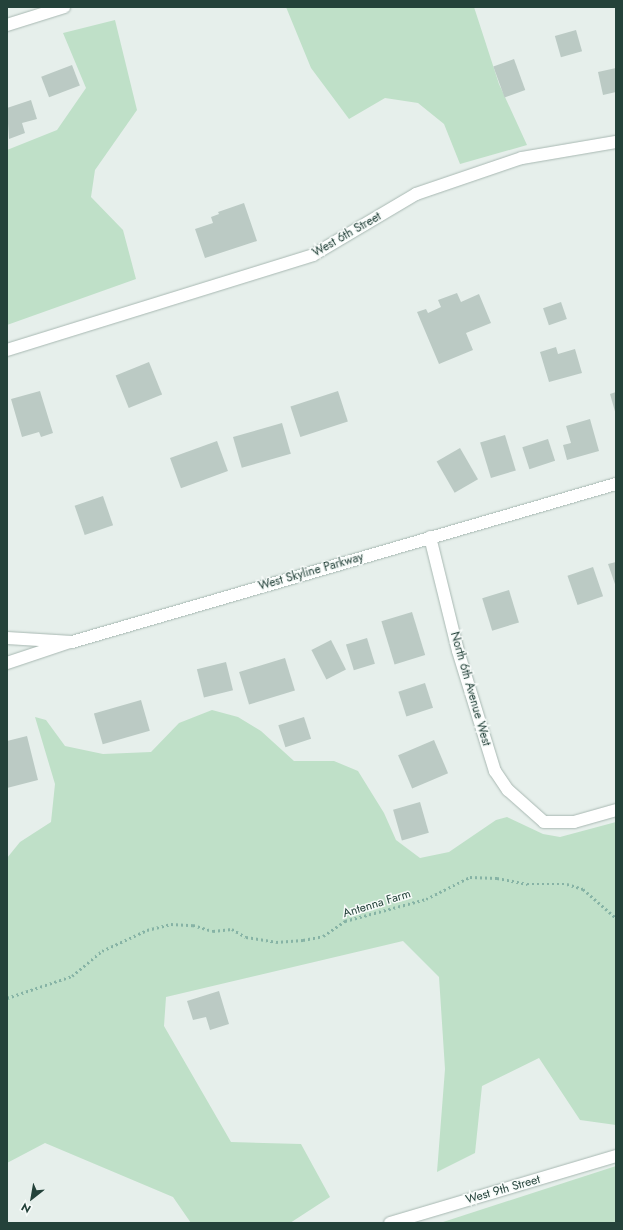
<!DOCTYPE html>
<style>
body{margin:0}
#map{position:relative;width:623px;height:1230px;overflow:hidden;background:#e6efeb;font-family:Jost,sans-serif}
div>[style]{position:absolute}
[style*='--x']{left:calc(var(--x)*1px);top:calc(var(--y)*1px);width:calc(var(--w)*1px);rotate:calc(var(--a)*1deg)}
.green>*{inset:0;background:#bfe0c8}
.building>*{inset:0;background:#bbcac4;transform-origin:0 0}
.path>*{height:2.5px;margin-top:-1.25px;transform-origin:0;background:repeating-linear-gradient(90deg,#86b3a5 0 2px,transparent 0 5px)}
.roads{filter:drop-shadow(0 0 1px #a8b8b2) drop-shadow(0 0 1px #a8b8b2)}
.street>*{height:12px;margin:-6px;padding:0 6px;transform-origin:6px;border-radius:6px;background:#fff}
.secondary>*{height:12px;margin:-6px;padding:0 6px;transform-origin:6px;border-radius:6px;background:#fff}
span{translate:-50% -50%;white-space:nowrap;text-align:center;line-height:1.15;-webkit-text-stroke:3px #f7fbf9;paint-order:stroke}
.street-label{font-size:12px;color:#24423a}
.frame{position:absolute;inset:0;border:8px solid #24423a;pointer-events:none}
.north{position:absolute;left:12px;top:1178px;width:40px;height:40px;-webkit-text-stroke:3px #f7fbf9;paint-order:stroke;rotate:211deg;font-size:11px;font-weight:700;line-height:16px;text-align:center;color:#24423a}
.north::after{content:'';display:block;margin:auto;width:14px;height:18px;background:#24423a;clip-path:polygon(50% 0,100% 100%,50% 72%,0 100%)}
</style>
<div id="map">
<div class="green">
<div style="clip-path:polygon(286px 7px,474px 7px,499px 84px,527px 145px,460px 164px,444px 124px,418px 103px,385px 98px,349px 119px,311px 68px)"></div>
<div style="clip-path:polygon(115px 20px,137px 110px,95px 170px,91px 197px,123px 230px,136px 279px,7px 325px,7px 150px,57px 130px,86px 88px,63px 33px)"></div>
<div style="clip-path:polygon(212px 710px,238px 717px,261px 731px,294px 761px,334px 761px,358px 771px,384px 813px,396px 840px,420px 858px,449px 852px,496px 820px,507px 817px,543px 834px,560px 837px,616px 822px,616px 1125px,580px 1120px,539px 1058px,482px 1086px,475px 1153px,437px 1172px,445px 1069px,439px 977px,403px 941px,166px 997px,164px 1026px,231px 1142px,301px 1144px,330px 1197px,290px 1223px,191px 1223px,173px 1197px,45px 1143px,7px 1163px,7px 858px,20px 842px,51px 822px,55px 784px,35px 717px,46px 720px,65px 746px,103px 754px,151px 752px,179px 723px)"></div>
<div style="clip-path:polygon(616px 1166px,616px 1223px,440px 1223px)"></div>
</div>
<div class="building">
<div style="left:576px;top:30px;width:22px;height:22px;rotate:74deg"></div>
<div style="left:514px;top:59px;width:33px;height:22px;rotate:70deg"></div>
<div style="left:72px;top:65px;width:22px;height:33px;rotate:69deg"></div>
<div style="clip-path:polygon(616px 68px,616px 92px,603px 95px,598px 72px)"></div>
<div style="clip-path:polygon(31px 100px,37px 119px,22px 123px,25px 133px,9px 139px,7px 108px)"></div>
<div style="clip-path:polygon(244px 203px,257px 241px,205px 258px,195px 229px,213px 223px,211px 217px,219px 214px,218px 212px)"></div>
<div style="clip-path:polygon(457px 293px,461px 302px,479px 294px,491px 323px,466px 333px,473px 350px,439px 364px,417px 312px,426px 309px,428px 313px,441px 307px,438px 300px)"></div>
<div style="left:561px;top:302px;width:18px;height:19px;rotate:71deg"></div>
<div style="clip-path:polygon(556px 347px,558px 354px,575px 349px,582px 373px,549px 382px,540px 352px)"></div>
<div style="left:149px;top:362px;width:35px;height:36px;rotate:68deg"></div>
<div style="clip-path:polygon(40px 391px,53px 433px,41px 437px,39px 432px,22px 437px,11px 399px)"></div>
<div style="left:338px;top:391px;width:32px;height:50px;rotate:72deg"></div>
<div style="clip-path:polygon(616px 392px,616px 415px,610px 394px)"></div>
<div style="clip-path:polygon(590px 419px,599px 451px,567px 460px,563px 445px,571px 443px,566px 426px)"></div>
<div style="left:282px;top:423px;width:32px;height:51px;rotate:74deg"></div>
<div style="left:505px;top:435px;width:37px;height:26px;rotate:73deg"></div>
<div style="left:548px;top:439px;width:23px;height:27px;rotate:72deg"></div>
<div style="left:217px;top:441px;width:32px;height:50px;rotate:70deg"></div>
<div style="left:460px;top:448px;width:36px;height:27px;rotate:60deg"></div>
<div style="left:103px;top:496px;width:31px;height:30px;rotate:71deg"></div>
<div style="clip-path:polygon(616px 562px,616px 587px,608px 564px)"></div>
<div style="left:593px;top:567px;width:31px;height:27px;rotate:71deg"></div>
<div style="left:509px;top:590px;width:34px;height:28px;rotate:73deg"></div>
<div style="left:412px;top:612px;width:45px;height:32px;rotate:73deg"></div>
<div style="left:367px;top:638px;width:27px;height:22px;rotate:73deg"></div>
<div style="left:331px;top:640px;width:33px;height:22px;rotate:63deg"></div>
<div style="left:285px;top:658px;width:34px;height:48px;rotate:73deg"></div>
<div style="left:226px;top:662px;width:29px;height:30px;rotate:76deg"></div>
<div style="left:425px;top:683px;width:26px;height:28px;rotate:72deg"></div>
<div style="left:141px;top:700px;width:32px;height:49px;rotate:74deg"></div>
<div style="left:304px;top:717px;width:23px;height:27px;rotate:72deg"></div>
<div style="clip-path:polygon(27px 736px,38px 780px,7px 788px,7px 741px)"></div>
<div style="left:434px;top:740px;width:36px;height:39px;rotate:67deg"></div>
<div style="left:420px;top:802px;width:32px;height:28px;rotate:74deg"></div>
<div style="clip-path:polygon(219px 991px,229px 1024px,210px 1030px,206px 1017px,193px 1020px,187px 1001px)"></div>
</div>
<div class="path">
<div style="--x:7;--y:998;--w:69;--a:-18.7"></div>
<div style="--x:72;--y:976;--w:39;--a:-40"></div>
<div style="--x:102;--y:951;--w:50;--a:-25"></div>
<div style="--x:147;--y:930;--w:25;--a:-14"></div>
<div style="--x:171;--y:924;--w:22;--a:3"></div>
<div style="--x:193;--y:925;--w:21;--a:17"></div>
<div style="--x:213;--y:931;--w:19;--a:-6"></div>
<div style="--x:232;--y:929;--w:16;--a:30"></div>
<div style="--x:246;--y:937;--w:30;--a:9"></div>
<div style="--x:276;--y:942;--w:27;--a:-4"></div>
<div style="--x:303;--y:940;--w:20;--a:-11"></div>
<div style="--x:323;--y:936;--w:27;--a:-34"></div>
<div style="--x:345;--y:921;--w:84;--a:-15.2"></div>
<div style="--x:426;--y:899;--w:49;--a:-26.6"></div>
<div style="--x:470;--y:877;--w:27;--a:2"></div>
<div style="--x:497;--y:878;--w:31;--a:11"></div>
<div style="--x:527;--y:884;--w:40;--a:0"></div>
<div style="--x:567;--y:884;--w:17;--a:17"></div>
<div style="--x:583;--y:889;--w:44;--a:41.3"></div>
</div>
<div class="roads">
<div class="street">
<div style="--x:7;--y:25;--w:60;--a:-17.5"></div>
<div style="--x:7;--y:350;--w:320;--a:-17.2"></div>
<div style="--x:313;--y:255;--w:120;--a:-30.6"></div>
<div style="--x:416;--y:194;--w:112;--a:-18.8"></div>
<div style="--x:522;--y:158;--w:95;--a:-9.7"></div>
<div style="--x:430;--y:537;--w:117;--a:76.2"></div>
<div style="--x:458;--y:651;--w:126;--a:72.9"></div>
<div style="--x:495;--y:771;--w:23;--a:56"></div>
<div style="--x:508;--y:790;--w:48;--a:41.6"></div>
<div style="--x:544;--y:822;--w:30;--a:0"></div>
<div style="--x:574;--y:822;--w:44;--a:-15.9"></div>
<div style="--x:7;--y:663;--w:66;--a:-18.4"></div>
<div style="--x:390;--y:1223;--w:236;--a:-16.5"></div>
</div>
<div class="secondary">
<div style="--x:7;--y:638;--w:65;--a:3.5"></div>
<div style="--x:72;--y:642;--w:566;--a:-16.2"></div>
</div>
</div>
<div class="street-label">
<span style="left:347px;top:235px;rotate:-30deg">West 6th Street</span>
<span style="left:311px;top:572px;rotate:-16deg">West Skyline Parkway</span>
<span style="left:470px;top:689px;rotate:74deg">North 6th Avenue West</span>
<span style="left:377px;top:904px;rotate:-17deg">Antenna Farm</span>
<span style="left:503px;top:1190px;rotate:-16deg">West 9th Street</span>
</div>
<div class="frame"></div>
<div class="north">N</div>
</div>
